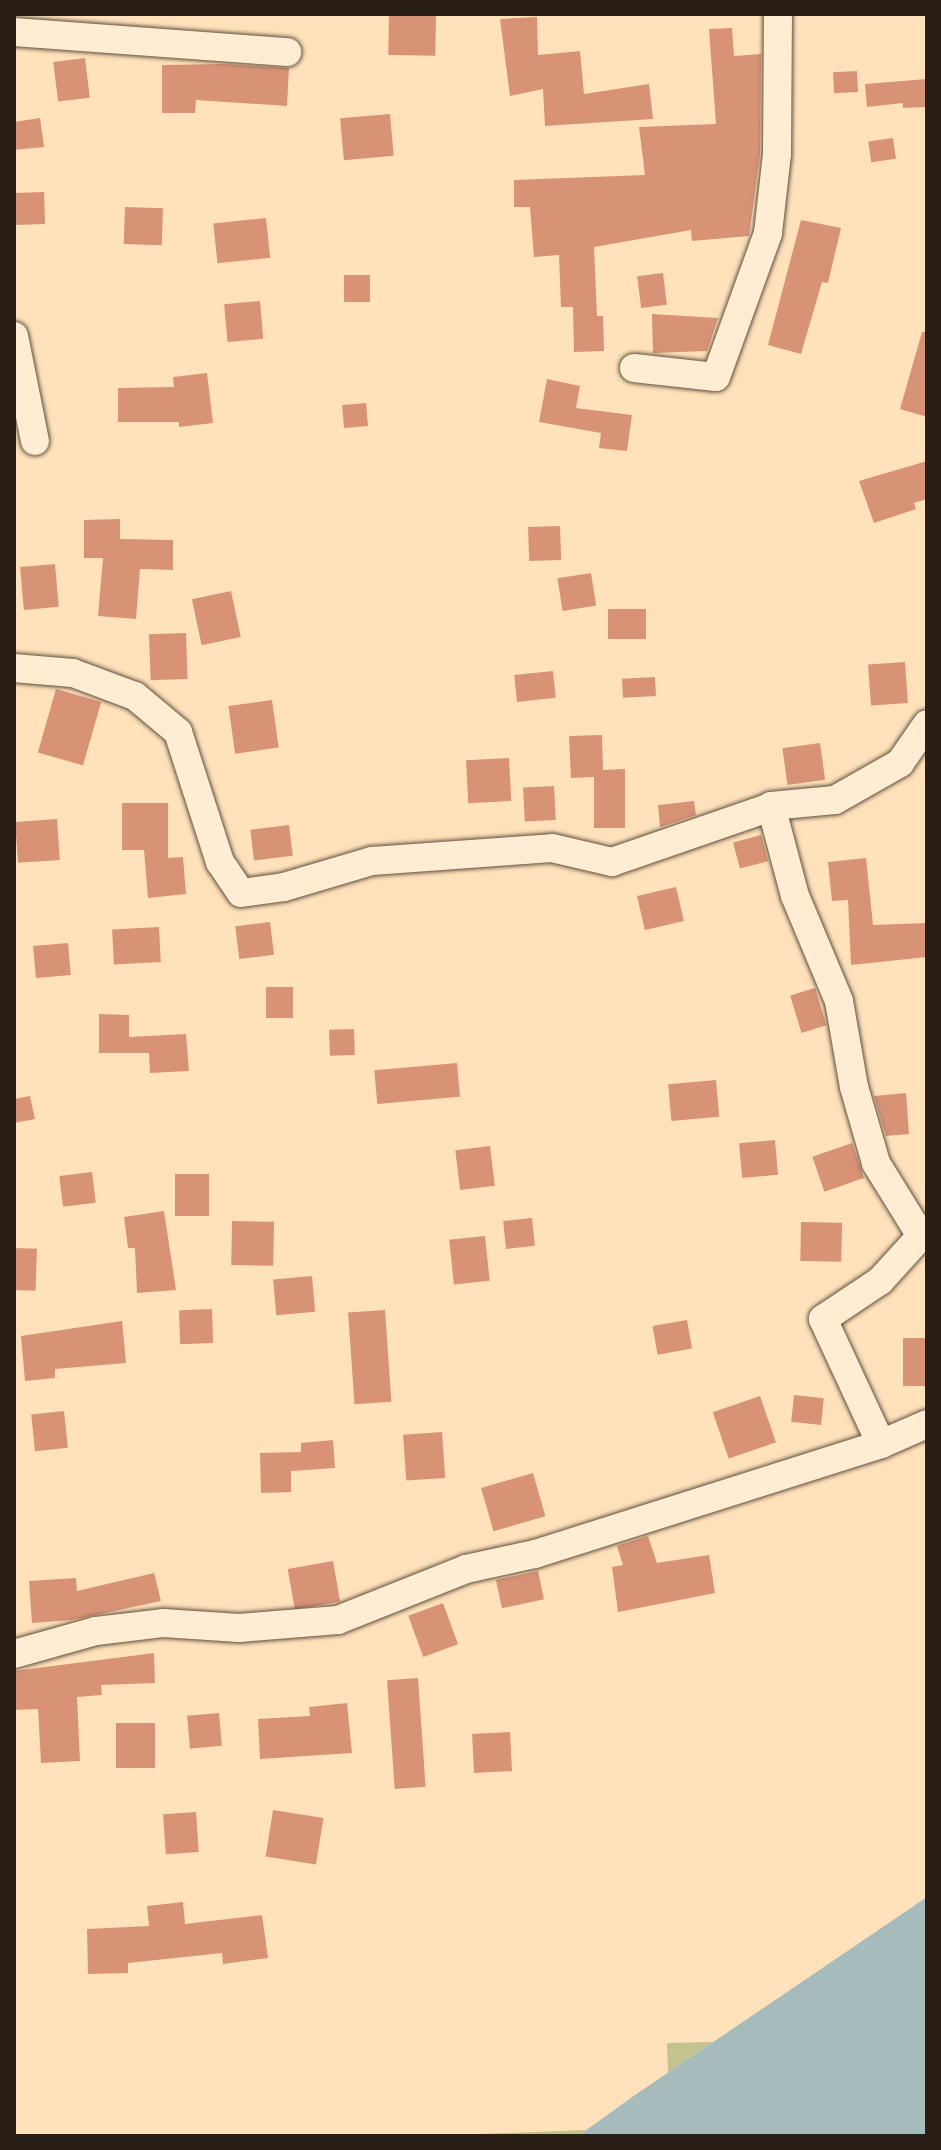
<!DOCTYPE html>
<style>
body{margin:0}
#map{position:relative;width:941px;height:2150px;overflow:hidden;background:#ffe2bb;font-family:"Sorts Mill Goudy",serif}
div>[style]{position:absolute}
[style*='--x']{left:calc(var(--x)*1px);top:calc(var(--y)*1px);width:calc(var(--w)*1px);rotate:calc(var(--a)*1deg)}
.green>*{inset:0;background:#c2c38e}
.water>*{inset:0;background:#a6bbbc}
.building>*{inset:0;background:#d89377;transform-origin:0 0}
.roads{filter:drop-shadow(0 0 2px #5f503f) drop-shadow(0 0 2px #5f503f)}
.minor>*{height:28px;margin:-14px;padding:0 14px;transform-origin:14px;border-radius:14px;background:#ffecd3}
span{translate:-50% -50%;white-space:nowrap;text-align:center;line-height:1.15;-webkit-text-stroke:6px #ffecd3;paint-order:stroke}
.frame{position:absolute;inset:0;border:16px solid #2a1f16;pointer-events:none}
</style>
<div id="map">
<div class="green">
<div style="clip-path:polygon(713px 2042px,668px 2073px,667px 2043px)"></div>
<div style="clip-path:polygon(586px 2130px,578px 2136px,424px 2136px)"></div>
</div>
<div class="water">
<div style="clip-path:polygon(927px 1897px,927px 2136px,578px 2136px,635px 2095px)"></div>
</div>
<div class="building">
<div style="left:389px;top:14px;width:47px;height:41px;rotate:1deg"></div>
<div style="clip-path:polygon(537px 17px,538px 55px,580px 51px,584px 94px,649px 84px,653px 119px,545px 126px,543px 89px,510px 96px,500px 19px)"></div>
<div style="clip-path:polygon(732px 28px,734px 56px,761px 54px,760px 153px,749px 236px,692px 241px,691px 230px,594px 247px,597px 316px,603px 316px,604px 351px,574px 352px,573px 307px,561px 307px,559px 255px,534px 257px,530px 207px,514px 207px,514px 180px,645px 175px,639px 127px,716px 124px,709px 29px)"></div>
<div style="left:85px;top:58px;width:40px;height:32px;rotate:83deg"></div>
<div style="clip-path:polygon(223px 64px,289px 68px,287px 106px,196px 100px,195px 113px,162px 113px,162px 65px)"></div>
<div style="left:857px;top:71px;width:21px;height:24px;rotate:87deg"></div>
<div style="clip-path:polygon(927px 79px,927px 107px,903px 108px,903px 103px,867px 107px,865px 84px)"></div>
<div style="left:390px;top:114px;width:42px;height:50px;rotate:85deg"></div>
<div style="clip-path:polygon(40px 118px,44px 147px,14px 150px,14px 122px)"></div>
<div style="left:893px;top:138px;width:21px;height:25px;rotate:82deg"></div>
<div style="left:44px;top:192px;width:32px;height:30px;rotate:88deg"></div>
<div style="left:125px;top:207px;width:38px;height:37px;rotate:2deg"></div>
<div style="left:266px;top:218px;width:40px;height:53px;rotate:84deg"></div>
<div style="clip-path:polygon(801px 220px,841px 228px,828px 283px,822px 282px,801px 354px,768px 345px)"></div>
<div style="left:663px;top:273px;width:32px;height:26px;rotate:83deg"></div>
<div style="left:344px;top:275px;width:26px;height:27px"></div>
<div style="left:260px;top:301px;width:38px;height:36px;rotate:85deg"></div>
<div style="clip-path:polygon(652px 314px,718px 318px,707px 351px,653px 353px)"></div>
<div style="clip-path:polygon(922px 332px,927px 332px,927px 417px,900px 409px)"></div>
<div style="clip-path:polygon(207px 373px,213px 423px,179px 427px,179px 422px,118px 422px,118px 388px,174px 387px,173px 377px)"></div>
<div style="clip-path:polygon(547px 379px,580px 386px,576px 408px,632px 415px,627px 451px,599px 448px,601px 433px,539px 422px)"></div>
<div style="left:366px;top:403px;width:23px;height:24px;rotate:85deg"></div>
<div style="clip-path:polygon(927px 461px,927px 499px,914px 503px,916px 509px,874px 523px,859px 481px)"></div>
<div style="clip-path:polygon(120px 519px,120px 539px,173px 540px,173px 570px,140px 569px,136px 619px,98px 616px,103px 558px,84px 558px,84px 520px)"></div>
<div style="left:560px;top:526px;width:34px;height:32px;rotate:88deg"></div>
<div style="left:55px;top:564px;width:43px;height:35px;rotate:85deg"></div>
<div style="left:591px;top:573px;width:33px;height:34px;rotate:81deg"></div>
<div style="left:231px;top:591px;width:47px;height:40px;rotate:78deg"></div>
<div style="left:608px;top:609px;width:38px;height:30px"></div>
<div style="left:186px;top:633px;width:46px;height:37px;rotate:88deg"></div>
<div style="left:905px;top:662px;width:41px;height:37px;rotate:86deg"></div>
<div style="left:553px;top:671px;width:27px;height:39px;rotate:84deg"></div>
<div style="left:655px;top:677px;width:19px;height:33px;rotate:87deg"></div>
<div style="left:56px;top:689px;width:47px;height:66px;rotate:16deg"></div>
<div style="left:272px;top:700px;width:48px;height:44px;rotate:82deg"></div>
<div style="clip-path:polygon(602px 735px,603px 770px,625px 769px,625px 828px,594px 828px,594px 777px,571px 778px,569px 736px)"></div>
<div style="left:820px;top:743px;width:37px;height:38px;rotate:82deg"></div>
<div style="left:509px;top:758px;width:43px;height:43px;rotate:87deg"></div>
<div style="left:554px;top:786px;width:34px;height:31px;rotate:87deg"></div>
<div style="clip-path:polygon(694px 801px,696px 815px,660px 827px,658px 805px)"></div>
<div style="clip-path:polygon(122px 803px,168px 803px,168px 858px,183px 857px,186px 894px,148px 898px,144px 850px,122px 850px)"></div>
<div style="left:57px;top:819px;width:41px;height:42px;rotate:86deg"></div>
<div style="left:289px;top:825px;width:31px;height:39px;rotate:83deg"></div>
<div style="left:761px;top:835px;width:27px;height:29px;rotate:75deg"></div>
<div style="clip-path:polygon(866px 858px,873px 925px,927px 923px,927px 957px,851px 965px,848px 900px,832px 901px,828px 862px)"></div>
<div style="left:676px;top:887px;width:35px;height:40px;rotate:77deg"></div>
<div style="left:270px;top:922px;width:33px;height:35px;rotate:83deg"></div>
<div style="left:159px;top:927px;width:35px;height:47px;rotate:87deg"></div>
<div style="left:68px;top:943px;width:32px;height:35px;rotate:85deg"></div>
<div style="left:266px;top:987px;width:27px;height:31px"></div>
<div style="left:815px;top:988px;width:39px;height:26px;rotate:73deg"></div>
<div style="clip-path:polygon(99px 1014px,129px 1015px,129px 1037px,186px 1034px,189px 1071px,150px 1073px,149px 1053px,99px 1053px)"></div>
<div style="left:354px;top:1029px;width:26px;height:25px;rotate:88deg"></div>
<div style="left:457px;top:1063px;width:34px;height:83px;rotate:85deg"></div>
<div style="left:716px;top:1080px;width:37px;height:48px;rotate:85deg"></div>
<div style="clip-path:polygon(906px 1093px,909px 1134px,886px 1136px,874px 1096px)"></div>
<div style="clip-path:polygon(30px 1096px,35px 1119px,14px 1123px,14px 1099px)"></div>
<div style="left:775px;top:1140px;width:35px;height:36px;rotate:85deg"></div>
<div style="left:852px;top:1143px;width:37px;height:42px;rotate:71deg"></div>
<div style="left:490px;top:1146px;width:40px;height:35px;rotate:83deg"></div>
<div style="left:92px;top:1172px;width:31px;height:33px;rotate:83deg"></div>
<div style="left:175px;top:1174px;width:34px;height:42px"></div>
<div style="clip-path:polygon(164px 1211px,176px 1290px,137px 1293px,135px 1248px,128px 1248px,124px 1217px)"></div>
<div style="left:532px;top:1218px;width:28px;height:29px;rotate:84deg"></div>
<div style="left:232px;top:1221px;width:42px;height:44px;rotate:1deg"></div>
<div style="left:801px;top:1222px;width:41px;height:39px;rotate:1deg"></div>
<div style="left:485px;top:1236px;width:45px;height:36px;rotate:84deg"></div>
<div style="left:14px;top:1248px;width:23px;height:42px;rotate:2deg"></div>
<div style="left:312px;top:1276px;width:36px;height:39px;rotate:85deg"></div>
<div style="left:212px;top:1309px;width:34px;height:33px;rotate:88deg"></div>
<div style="left:385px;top:1310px;width:92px;height:37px;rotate:86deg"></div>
<div style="left:687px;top:1320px;width:29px;height:35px;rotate:80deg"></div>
<div style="clip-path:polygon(122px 1321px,126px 1363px,55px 1369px,55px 1378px,25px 1381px,21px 1336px)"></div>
<div style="left:903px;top:1338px;width:24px;height:48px"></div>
<div style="left:794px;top:1395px;width:30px;height:27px;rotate:6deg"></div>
<div style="left:760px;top:1396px;width:49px;height:50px;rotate:71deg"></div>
<div style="left:64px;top:1411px;width:37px;height:33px;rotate:84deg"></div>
<div style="left:442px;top:1432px;width:46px;height:39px;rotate:86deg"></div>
<div style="clip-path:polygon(333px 1440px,335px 1468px,291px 1471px,291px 1492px,261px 1493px,260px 1453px,301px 1452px,301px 1443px)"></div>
<div style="left:533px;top:1473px;width:45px;height:54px;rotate:74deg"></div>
<div style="clip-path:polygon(648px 1536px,657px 1563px,709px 1555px,715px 1593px,618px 1612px,612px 1567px,623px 1565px,617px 1546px)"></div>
<div style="left:333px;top:1561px;width:41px;height:46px;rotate:80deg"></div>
<div style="left:538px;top:1571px;width:29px;height:43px;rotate:78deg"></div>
<div style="clip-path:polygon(154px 1573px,161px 1601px,72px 1620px,32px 1623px,29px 1581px,76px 1578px,77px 1591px)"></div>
<div style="left:443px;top:1603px;width:44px;height:37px;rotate:70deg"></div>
<div style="clip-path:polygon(154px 1653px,155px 1683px,101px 1685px,102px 1695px,77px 1697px,80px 1761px,41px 1763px,38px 1709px,14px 1710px,14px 1671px)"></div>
<div style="left:418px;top:1678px;width:109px;height:31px;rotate:86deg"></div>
<div style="clip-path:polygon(347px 1703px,352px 1753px,260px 1759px,258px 1719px,310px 1716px,309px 1707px)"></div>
<div style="left:219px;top:1713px;width:33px;height:32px;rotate:85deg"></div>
<div style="left:116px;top:1723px;width:39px;height:45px"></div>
<div style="left:510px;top:1732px;width:39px;height:38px;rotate:87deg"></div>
<div style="left:273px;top:1810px;width:51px;height:47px;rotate:9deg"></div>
<div style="left:196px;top:1812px;width:40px;height:33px;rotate:86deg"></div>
<div style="clip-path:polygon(183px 1902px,185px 1924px,262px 1915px,268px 1958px,223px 1964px,222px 1953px,128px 1963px,128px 1973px,88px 1974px,87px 1929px,149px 1926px,147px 1906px)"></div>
</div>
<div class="roads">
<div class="minor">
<div style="--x:14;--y:32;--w:274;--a:4.2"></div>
<div style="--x:14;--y:336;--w:107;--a:78.7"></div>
<div style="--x:634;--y:368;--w:82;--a:6.3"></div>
<div style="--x:716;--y:377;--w:153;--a:-70.1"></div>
<div style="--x:768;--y:233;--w:80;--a:-83.5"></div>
<div style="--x:777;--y:154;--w:140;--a:-89.6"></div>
<div style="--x:14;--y:668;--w:59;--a:4.8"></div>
<div style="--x:73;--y:673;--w:66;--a:20.4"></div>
<div style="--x:135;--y:696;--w:56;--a:39.9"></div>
<div style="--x:178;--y:732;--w:137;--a:72.1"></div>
<div style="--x:220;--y:862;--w:37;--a:56"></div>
<div style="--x:241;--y:893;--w:43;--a:-7.9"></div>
<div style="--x:284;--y:887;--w:92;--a:-16.5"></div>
<div style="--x:372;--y:861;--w:180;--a:-4.1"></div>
<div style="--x:552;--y:848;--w:62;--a:13.1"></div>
<div style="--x:612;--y:862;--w:168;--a:-19.1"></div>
<div style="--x:881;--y:1444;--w:138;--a:-114.9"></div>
<div style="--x:823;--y:1319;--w:69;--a:-33.7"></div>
<div style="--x:880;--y:1281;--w:61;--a:-47.7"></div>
<div style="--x:921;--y:1236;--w:86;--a:-121.7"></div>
<div style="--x:876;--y:1163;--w:79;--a:-106.1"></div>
<div style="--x:854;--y:1087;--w:87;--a:-99.9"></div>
<div style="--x:839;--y:1001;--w:114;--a:-112.7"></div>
<div style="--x:795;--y:896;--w:93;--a:-104.9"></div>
<div style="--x:771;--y:806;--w:64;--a:-5.4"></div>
<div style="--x:835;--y:800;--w:75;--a:-29.6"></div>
<div style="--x:900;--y:763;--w:47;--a:-55.3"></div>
<div style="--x:14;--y:1654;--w:85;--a:-15.7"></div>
<div style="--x:96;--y:1631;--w:67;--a:-6.8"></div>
<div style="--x:163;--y:1623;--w:76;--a:3.8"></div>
<div style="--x:239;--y:1628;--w:99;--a:-4.6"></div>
<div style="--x:338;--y:1620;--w:138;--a:-21.7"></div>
<div style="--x:466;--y:1569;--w:71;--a:-12.3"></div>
<div style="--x:535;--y:1554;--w:363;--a:-17.6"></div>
<div style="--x:881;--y:1444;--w:50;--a:-23.5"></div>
</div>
</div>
<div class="frame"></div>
</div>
